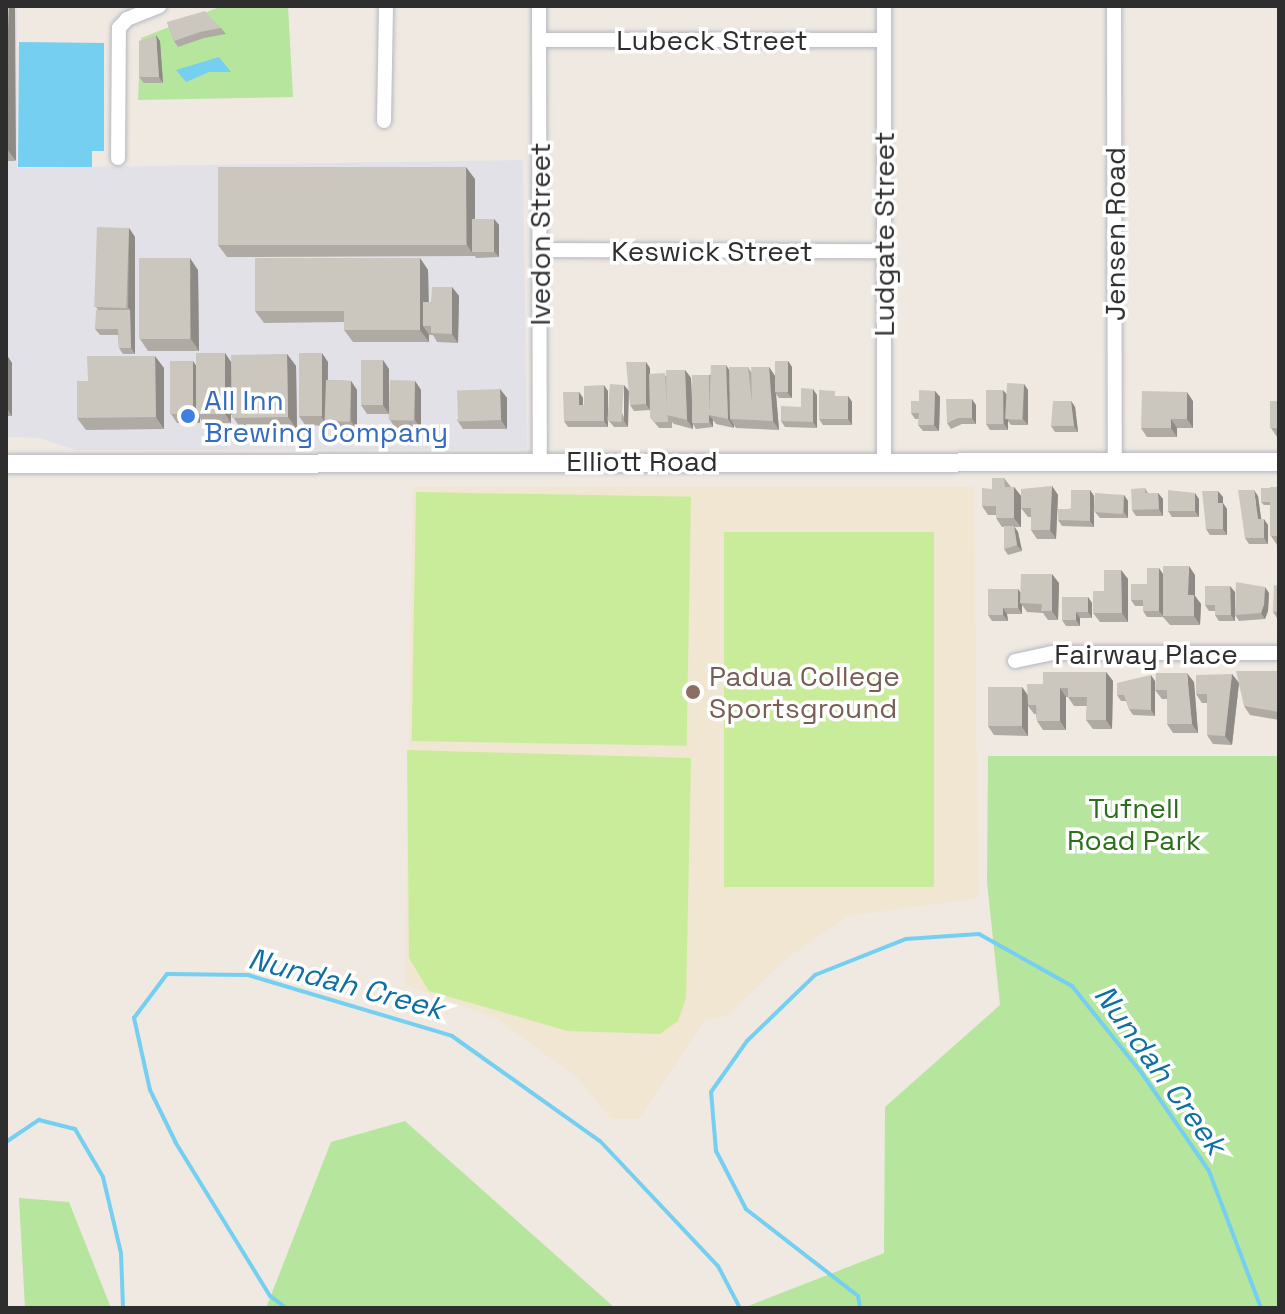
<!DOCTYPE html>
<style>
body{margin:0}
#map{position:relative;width:1285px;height:1314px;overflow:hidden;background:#efe9e1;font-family:"Space Grotesk",sans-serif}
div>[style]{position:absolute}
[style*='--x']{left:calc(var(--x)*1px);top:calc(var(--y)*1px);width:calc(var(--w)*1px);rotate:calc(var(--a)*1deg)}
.industrial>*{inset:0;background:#e3e1e8}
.education>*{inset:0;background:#f0e6d1}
.green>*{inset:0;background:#b6e59e}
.pitch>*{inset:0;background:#c9ec9a;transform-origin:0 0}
.water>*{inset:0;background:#75cff0}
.stream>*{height:4px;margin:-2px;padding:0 2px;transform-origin:2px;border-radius:2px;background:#75cff0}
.roads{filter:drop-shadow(0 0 2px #b4b7c1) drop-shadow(0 0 2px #b4b7c1)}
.minor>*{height:14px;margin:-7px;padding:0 7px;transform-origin:7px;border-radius:7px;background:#fff}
.tertiary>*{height:18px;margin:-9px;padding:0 9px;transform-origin:9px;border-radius:9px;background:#fff}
.wall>*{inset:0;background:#afaba4;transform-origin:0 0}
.shaded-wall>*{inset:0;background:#8e8b86}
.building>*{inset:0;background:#cbc7bf;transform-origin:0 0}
.dots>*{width:22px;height:22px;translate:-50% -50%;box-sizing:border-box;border:4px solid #fff;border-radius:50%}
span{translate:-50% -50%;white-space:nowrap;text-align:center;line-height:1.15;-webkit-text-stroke:7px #fff;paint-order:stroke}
.street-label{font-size:28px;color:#2e2e2e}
.shop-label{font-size:28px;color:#366cbe}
.left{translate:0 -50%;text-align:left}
.education-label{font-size:28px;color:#785e54}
.park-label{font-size:28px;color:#2c6e1b}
.water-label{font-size:30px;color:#0d6fa3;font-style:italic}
.frame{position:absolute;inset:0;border:8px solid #2e2e2e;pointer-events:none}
</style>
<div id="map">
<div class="industrial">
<div style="clip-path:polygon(6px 6px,17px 6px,17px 168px,523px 160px,527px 449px,76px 450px,39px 438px,6px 437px)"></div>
</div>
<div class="education">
<div style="clip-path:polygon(413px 487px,974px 487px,978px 898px,848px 916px,787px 958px,728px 1015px,705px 1020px,639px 1119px,611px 1119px,577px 1077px,496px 1018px,405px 985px)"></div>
</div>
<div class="green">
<div style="clip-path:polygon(222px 6px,288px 6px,293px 97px,138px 100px,141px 38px)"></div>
<div style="clip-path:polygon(988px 756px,1279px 756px,1279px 1308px,743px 1308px,884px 1253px,885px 1107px,1000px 1005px,987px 882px)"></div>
<div style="clip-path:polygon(405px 1121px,615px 1308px,266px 1308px,331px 1142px)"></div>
<div style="clip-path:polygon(19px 1198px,69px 1202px,111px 1308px,25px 1308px)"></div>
</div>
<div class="pitch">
<div style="left:416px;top:492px;width:275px;height:249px;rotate:1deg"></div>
<div style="left:724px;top:532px;width:210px;height:355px"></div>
<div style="clip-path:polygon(407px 750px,691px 758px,686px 998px,678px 1021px,660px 1034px,568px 1031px,429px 991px,409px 958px)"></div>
</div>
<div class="water">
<div style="clip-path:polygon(19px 42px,104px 43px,104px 151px,92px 151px,92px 167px,18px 167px)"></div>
<div style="clip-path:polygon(219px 57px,231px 72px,209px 72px,186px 82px,176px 70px)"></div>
</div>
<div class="stream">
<div style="--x:6;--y:1142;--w:40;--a:-34"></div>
<div style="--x:39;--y:1120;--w:37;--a:14"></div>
<div style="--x:75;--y:1129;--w:56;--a:59.7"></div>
<div style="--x:103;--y:1177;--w:78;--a:76.7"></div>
<div style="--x:121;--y:1253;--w:55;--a:87.9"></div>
<div style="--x:286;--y:1308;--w:20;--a:-143"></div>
<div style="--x:270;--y:1296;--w:180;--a:-121.6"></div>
<div style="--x:176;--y:1143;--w:59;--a:-116.1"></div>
<div style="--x:150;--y:1090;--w:74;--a:-102.5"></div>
<div style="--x:134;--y:1018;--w:55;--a:-53.1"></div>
<div style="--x:167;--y:974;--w:81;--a:0.7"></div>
<div style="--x:248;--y:975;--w:213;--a:16.6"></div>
<div style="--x:452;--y:1036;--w:181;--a:35.4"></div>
<div style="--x:600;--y:1141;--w:172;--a:46.7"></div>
<div style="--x:718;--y:1266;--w:47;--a:62.4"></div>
<div style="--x:860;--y:1308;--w:12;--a:-99"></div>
<div style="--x:858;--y:1296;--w:142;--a:-142.2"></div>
<div style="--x:746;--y:1209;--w:65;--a:-117.3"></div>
<div style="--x:716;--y:1151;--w:59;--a:-94.8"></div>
<div style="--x:711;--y:1092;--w:62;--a:-54.8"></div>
<div style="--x:747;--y:1041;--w:95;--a:-44.1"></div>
<div style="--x:815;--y:975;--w:98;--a:-21.6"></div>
<div style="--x:906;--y:939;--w:73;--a:-3.9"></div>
<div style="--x:979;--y:934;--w:107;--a:29.2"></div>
<div style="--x:1072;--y:986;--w:110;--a:51.3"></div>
<div style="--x:1141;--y:1072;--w:120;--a:55.5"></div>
<div style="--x:1209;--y:1171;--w:147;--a:69.2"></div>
</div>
<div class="roads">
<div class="minor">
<div style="--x:539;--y:6;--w:455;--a:89.9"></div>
<div style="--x:884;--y:6;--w:455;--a:90"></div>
<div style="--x:1114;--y:6;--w:456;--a:89.9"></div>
<div style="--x:540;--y:40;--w:344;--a:0"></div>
<div style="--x:384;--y:121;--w:115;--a:-89"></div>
<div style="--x:118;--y:158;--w:130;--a:-89.6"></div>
<div style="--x:119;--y:28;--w:12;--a:-48"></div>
<div style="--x:127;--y:19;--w:35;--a:-22"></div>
<div style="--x:540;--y:250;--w:344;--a:0.2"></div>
<div style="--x:1015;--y:661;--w:39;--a:-12"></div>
<div style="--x:1053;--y:653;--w:226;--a:0"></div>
</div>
<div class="tertiary">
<div style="--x:6;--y:464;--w:1273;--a:-0.09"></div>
</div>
</div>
<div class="wall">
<div style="left:6px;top:6px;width:9px;height:155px"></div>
<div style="clip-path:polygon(167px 22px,221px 28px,226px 34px,204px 38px,178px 47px,174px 41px)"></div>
<div style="clip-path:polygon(160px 41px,163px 83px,144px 83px,139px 77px)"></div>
<div style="clip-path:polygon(475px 179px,475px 219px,494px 219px,499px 225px,499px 257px,476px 258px,475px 256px,227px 257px,218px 245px)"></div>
<div style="clip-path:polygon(129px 228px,135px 237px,135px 354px,123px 354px,119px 348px,118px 335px,100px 335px,95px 329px,98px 310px,96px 307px)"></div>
<div style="clip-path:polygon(420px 258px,428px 270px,429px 302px,431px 302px,452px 287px,459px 296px,458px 343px,437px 342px,433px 335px,429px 335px,429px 342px,353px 342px,344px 330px,344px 322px,264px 323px,255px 311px)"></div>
<div style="clip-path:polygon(198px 270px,199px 351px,148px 351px,140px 339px)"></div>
<div style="clip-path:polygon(225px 353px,231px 362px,287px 354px,296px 366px,297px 429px,239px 426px,231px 414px,231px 423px,203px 423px,200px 418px,200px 423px,177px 423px,171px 414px,193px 361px,196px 366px)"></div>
<div style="clip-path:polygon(6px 354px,12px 363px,12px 416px,6px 416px)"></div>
<div style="clip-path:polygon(788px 361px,792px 367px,792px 398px,779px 398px,776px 394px,779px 430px,736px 428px,734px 425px,734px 428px,716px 424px,713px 420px,713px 427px,696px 429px,693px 424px,693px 429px,674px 424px,672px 422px,672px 428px,659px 428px,650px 417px,650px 410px,634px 411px,630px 405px,650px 368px,650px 374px,667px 376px,685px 370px,691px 378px,692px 402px,709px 375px,729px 370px,748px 367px,751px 372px,769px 367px,775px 376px)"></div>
<div style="clip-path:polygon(328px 362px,328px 380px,351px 381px,357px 390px,357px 430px,332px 430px,327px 423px,327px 426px,305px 425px,299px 416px)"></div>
<div style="clip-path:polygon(164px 368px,164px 429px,86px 430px,77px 418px,88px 381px)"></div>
<div style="clip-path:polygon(389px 369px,389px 414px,367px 414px,361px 405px)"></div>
<div style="clip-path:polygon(415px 381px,421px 390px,421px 429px,396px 429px,390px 420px)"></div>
<div style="clip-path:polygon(610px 384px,628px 427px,614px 427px,609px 421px)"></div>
<div style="clip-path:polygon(1024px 384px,1028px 390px,1028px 425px,1011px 425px,1008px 421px,1008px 430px,990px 430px,986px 424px,1007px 395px)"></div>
<div style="clip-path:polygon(500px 389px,507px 398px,507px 429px,463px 429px,457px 420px)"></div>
<div style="clip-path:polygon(608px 391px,608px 427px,568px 427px,564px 421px,579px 392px,583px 398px,583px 405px)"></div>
<div style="clip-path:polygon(935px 391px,940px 397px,939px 431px,923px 431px,918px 425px,919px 419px,915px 419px,911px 413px,919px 401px)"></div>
<div style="clip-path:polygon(817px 395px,817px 428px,785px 427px,781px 421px)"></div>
<div style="clip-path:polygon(839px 396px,848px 396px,852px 402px,852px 425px,823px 425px,819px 419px)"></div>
<div style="clip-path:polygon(1071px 401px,1075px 407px,1078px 432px,1055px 432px,1051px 426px)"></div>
<div style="clip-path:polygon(1193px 401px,1193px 428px,1177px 428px,1177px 437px,1147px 437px,1141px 428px)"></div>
<div style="clip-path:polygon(1279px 401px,1279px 437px,1277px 437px,1271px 428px)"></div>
<div style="clip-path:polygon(976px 405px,976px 424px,962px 424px,951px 429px,947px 423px)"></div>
<div style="clip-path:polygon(1004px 478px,1011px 487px,1014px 487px,1021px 496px,1021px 527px,1014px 527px,1018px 532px,1022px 551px,1008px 555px,1004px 549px,1004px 527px,1002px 527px,996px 518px,996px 515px,988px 515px,982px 506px,992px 489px)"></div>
<div style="clip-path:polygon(1052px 486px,1058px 495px,1056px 539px,1037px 539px,1031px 530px,1031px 517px,1028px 517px,1021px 508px)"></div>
<div style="clip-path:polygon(1279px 487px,1279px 545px,1277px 545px,1271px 536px,1270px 505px,1264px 505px,1261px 502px)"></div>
<div style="clip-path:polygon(1145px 488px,1148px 493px,1158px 493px,1163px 499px,1163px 516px,1136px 516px,1132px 510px)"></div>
<div style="clip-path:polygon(1090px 490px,1094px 496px,1094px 527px,1062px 526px,1058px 520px)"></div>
<div style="clip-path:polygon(1124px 495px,1128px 501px,1128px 518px,1100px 518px,1095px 512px)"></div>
<div style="clip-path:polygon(1258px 496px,1261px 519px,1268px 525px,1268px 544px,1249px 544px,1245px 538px)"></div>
<div style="clip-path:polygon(1223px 497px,1223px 503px,1227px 509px,1227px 535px,1210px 535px,1206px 529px)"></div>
<div style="clip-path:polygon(1199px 499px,1199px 517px,1172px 517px,1168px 511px)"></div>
<div style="clip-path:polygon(1121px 570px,1128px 579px,1128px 622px,1100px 622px,1093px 613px,1104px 591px)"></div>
<div style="clip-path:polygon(1163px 574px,1195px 575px,1195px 596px,1201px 604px,1200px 625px,1170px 625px,1163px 617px,1147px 617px,1143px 611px,1143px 606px,1135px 606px,1131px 600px,1147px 584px)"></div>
<div style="clip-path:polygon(1059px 583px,1058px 620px,1048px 620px,1043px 613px,1027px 612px,1022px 605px,1022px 614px,1007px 614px,1008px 621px,992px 621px,988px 615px,1018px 589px,1021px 593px)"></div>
<div style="clip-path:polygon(1279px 586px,1279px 618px,1277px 618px,1273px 612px)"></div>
<div style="clip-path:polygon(1235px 592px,1235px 608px,1269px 593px,1268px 611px,1265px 619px,1239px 621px,1235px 615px,1235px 621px,1219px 621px,1215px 615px,1215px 611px,1209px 611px,1205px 605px)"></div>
<div style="clip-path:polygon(1088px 597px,1092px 603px,1092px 618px,1080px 618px,1080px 626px,1066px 626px,1062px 620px)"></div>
<div style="clip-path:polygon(1278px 671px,1279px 720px,1250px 715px,1244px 706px)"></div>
<div style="clip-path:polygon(1106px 672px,1113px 681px,1112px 729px,1093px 729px,1086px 720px,1087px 706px,1074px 706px,1068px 697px,1066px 697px,1066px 730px,1043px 730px,1037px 721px,1036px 714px,1034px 714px,1028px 706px,1028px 736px,994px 735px,988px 726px,1022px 687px,1028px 695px,1043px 684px)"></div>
<div style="clip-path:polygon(1232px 674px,1239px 683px,1232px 745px,1213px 744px,1207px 735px,1207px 703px,1202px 703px,1196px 694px)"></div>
<div style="clip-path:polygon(1155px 681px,1155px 716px,1133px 715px,1129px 709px,1126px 701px,1121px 701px,1117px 695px)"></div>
<div style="clip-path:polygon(1194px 682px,1198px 733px,1173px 733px,1167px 724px,1167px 699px,1162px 699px,1155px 690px)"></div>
</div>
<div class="shaded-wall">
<div style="clip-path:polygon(9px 6px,15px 6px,16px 161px,7px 149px,6px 27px)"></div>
<div style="clip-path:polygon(156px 35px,160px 41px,163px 83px,159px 77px)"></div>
<div style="clip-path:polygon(466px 167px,475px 179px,475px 252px,472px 252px,475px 257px,467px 245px)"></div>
<div style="clip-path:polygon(494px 219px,499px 225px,499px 257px,494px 251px)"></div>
<div style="clip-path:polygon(129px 228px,135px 237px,135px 354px,131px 348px,130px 310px,128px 307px)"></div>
<div style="clip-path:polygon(190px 258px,198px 270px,199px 351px,191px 339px)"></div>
<div style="clip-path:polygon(420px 258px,428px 270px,429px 326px,423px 326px,429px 335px,429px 342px,420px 330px)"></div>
<div style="clip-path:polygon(452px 287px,459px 296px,458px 343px,452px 334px)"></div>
<div style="clip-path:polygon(225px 353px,231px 362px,231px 423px,225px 414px)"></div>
<div style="clip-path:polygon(322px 353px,328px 362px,327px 421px,326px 421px,327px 426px,321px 416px)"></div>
<div style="clip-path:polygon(6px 354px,12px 363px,12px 416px,6px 407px)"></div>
<div style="clip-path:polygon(287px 354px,296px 366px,297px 429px,288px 417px)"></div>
<div style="clip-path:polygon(155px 356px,164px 368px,164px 429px,156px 417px)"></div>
<div style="clip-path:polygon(383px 360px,389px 369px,389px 414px,383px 405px)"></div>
<div style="clip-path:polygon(193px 361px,199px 370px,196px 414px,200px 418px,200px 423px,193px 414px)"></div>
<div style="clip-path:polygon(788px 361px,792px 367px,792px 398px,787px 392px)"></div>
<div style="clip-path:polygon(646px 362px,650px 368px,650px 410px,646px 404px)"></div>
<div style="clip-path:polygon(726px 365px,732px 374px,730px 419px,734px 425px,734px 428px,728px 419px)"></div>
<div style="clip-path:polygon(769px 367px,775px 376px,775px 392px,776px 394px,779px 430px,773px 421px)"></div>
<div style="clip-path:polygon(685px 370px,691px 378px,693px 429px,687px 420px)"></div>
<div style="clip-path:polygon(709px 375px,709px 415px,713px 420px,713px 427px,709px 421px)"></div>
<div style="clip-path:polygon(351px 381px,357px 390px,357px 430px,351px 421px)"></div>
<div style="clip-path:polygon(415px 381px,421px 390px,421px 429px,415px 420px)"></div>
<div style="clip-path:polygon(1024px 384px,1028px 390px,1028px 425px,1023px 419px)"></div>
<div style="clip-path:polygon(604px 385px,608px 391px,608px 427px,604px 421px)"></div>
<div style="clip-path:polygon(624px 385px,629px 391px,628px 427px,624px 421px)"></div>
<div style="clip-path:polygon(500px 389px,507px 398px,507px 429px,501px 420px)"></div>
<div style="clip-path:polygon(813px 389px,817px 395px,817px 428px,813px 422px)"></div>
<div style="clip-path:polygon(1003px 390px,1008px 396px,1008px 430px,1004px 424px)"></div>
<div style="clip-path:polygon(935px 391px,940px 397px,939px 431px,934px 425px)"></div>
<div style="clip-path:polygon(579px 392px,583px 398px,583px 411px,579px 405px)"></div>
<div style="clip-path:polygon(1187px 392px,1193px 401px,1193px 428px,1187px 419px)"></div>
<div style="clip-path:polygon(848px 396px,852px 402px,852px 425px,848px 419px)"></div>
<div style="clip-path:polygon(972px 399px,976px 405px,976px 424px,972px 418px)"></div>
<div style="clip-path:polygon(1071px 401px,1075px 407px,1078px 432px,1074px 426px)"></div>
<div style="clip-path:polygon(1171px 419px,1177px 428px,1177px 437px,1171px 428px)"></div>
<div style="clip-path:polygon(1052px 486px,1058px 495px,1056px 539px,1050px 530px)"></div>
<div style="clip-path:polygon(1014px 487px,1021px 496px,1021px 527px,1014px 518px)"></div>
<div style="clip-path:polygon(1090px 490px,1094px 496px,1094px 527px,1090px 521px)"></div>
<div style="clip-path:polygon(1254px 490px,1258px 496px,1262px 525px,1258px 519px)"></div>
<div style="clip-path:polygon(1218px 491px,1223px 497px,1223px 509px,1218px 503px)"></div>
<div style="clip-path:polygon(1158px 493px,1163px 499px,1163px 516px,1159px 509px)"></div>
<div style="clip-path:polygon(1195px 493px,1199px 499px,1199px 517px,1195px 511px)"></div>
<div style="clip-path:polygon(1124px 495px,1128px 501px,1128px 518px,1124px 512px)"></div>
<div style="clip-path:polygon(1223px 503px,1227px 509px,1227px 535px,1223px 529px)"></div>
<div style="clip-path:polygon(1264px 519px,1268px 525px,1268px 544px,1264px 538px)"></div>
<div style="clip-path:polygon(1014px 526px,1018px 532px,1022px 551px,1017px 545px)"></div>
<div style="clip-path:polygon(1189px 566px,1195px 575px,1195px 596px,1201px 604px,1200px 625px,1194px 616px,1188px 595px)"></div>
<div style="clip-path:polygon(1159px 568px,1163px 574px,1164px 617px,1159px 611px)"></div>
<div style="clip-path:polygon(1121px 570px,1128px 579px,1128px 622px,1122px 613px)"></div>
<div style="clip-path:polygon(1052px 574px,1059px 583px,1058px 620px,1052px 611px)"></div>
<div style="clip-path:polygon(1230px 586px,1235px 592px,1235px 621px,1231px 615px)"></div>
<div style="clip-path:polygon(1265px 587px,1269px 593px,1268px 611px,1265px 619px,1261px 613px)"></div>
<div style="clip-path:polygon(1018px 589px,1022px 595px,1020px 603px,1022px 605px,1022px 614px,1018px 608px)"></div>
<div style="clip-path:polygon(1088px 597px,1092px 603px,1092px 618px,1088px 612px)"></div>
<div style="clip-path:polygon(1003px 608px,1007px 614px,1008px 621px,1003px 615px)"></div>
<div style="clip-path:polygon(1076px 612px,1080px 618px,1080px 626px,1076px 620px)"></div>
<div style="clip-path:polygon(1106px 672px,1113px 681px,1112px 729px,1106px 720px)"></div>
<div style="clip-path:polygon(1187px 673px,1194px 682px,1198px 733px,1192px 724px)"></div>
<div style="clip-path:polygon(1232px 674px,1239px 683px,1232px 745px,1225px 736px)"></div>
<div style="clip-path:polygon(1151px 675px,1155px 681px,1155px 716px,1151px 710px)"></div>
<div style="clip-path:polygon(1022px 687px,1028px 696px,1028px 736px,1022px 727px)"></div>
<div style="clip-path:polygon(1060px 688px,1066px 697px,1066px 730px,1060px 721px)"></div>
</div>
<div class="building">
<div style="clip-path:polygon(6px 6px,9px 6px,8px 30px,6px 27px)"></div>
<div style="clip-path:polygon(205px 11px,221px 28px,200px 32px,174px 41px,167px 22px)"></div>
<div style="clip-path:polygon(6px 27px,7px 149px,6px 149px)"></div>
<div style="clip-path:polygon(156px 35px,159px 77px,139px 77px,139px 41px)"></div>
<div style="left:218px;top:167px;width:248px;height:78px"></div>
<div style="left:472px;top:219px;width:22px;height:33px"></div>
<div style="left:97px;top:227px;width:32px;height:80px;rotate:2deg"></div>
<div style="left:139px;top:258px;width:51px;height:81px"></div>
<div style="clip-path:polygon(255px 258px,420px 258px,420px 330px,344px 330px,344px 311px,255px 311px)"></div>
<div style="clip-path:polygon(432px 287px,452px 287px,452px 334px,431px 333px,431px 326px,423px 326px,423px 302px,431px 302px)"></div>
<div style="clip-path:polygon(96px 310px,130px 310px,131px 348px,119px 348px,118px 329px,95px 329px)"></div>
<div style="left:196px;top:353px;width:29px;height:61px"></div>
<div style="left:299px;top:353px;width:23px;height:63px"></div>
<div style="left:287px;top:354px;width:63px;height:56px;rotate:89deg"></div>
<div style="clip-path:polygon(87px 356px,155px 356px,156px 417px,77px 418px,77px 381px,88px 381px)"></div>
<div style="left:383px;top:360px;width:45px;height:22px;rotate:90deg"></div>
<div style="left:193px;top:361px;width:53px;height:23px;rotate:90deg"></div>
<div style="left:775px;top:361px;width:13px;height:31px"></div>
<div style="clip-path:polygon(626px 362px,646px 362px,646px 404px,630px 405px)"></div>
<div style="clip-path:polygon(711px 365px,726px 365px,728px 419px,709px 415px)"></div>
<div style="clip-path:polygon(729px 367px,748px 367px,752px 402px,751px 367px,769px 367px,773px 421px,730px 419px)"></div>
<div style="clip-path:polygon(666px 370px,685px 370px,687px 420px,667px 415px)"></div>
<div style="clip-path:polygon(665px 373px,668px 422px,655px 422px,650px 417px,649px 374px)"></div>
<div style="left:692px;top:375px;width:17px;height:48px"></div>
<div style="left:326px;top:380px;width:25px;height:41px;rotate:2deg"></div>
<div style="left:390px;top:380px;width:25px;height:40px;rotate:2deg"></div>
<div style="left:1007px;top:383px;width:17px;height:36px;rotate:3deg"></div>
<div style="left:610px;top:384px;width:14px;height:37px;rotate:4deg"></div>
<div style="clip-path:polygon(604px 385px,604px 421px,564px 421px,563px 392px,579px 392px,579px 405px,584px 405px,584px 386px)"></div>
<div style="clip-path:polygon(801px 388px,813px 389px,813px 422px,781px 421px,781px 406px,801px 407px)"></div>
<div style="left:500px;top:389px;width:31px;height:43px;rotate:88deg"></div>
<div style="clip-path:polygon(819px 390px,835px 391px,835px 396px,848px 396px,848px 419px,819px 419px)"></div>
<div style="clip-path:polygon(919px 390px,935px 391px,934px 425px,918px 425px,919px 413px,911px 413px,911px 401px,919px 401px)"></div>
<div style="left:986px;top:390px;width:17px;height:34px"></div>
<div style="clip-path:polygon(1142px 391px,1187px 392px,1187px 419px,1171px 419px,1171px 428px,1141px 428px)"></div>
<div style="clip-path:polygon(946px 399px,972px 399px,972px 418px,958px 418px,947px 423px)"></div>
<div style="clip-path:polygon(1053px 401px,1071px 401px,1074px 426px,1051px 426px)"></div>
<div style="left:1270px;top:401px;width:9px;height:27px"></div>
<div style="clip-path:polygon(992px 478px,1004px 478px,1005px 487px,1014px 487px,1014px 518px,996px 518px,996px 506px,982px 506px,982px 488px,992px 489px)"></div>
<div style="clip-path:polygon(1052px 486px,1050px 530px,1031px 530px,1031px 508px,1021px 508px,1021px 489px)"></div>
<div style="left:1270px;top:487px;width:9px;height:49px"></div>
<div style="clip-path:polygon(1145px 488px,1145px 493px,1158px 493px,1159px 509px,1132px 510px,1131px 489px)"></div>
<div style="left:1261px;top:488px;width:9px;height:14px"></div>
<div style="clip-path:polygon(1071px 490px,1090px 490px,1090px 521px,1058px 520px,1058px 509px,1071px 509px)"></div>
<div style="clip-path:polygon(1168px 490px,1195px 493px,1195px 511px,1168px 511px)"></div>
<div style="clip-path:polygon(1238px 490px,1254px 490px,1258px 519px,1264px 519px,1264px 538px,1245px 538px)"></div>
<div style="clip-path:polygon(1202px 491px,1218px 491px,1218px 503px,1223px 503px,1223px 529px,1206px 529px)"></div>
<div style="left:1095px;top:493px;width:29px;height:19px;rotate:4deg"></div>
<div style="clip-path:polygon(1004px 526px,1014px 526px,1017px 545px,1004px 549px)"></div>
<div style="clip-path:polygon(1163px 566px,1189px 566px,1188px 595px,1194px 595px,1194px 616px,1163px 616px)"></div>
<div style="clip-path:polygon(1147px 568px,1159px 568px,1159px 611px,1143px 611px,1143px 600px,1131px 600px,1131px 584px,1147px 584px)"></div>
<div style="clip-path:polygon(1104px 570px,1121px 570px,1122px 613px,1093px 613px,1093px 591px,1104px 591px)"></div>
<div style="clip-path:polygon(1021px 574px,1052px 574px,1052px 611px,1041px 611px,1042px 604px,1020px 603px)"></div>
<div style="clip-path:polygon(1236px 582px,1265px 587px,1264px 605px,1261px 613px,1235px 615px)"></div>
<div style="clip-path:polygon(1274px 585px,1279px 586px,1279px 611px,1273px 612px)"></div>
<div style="clip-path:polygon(1205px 586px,1230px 586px,1231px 615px,1215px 615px,1215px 605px,1205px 605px)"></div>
<div style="clip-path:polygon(988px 589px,1018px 589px,1018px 608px,1003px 608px,1003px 615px,988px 615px)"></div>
<div style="clip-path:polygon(1062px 597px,1088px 597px,1088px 612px,1076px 612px,1076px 620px,1062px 620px)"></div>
<div style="clip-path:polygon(1236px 671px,1278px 671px,1279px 712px,1244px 706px)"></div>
<div style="clip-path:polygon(1043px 672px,1106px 672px,1106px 720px,1086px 720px,1087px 697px,1068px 697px,1068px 688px,1060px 688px,1060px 721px,1037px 721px,1036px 705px,1028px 705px,1027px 684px,1043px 684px)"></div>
<div style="clip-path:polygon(1156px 673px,1187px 673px,1192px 724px,1167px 724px,1167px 690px,1155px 690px)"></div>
<div style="clip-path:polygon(1232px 674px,1225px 736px,1207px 735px,1207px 694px,1196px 694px,1196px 675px)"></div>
<div style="clip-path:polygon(1151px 675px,1151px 710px,1129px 709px,1124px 695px,1117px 695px,1117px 683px)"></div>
<div style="left:988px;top:687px;width:34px;height:39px"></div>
</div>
<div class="dots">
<div style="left:188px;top:416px;background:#3f7fe0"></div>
<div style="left:693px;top:692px;background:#8d6e63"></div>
</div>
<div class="street-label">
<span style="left:712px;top:40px">Lubeck Street</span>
<span style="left:540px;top:234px;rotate:-90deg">Ivedon Street</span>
<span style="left:884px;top:234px;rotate:-90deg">Ludgate Street</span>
<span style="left:1115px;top:234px;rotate:-90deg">Jensen Road</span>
<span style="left:712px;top:251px">Keswick Street</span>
<span style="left:642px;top:461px">Elliott Road</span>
<span style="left:1146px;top:654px">Fairway Place</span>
</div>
<div class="shop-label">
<span class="left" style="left:204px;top:416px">All Inn<br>Brewing Company</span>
</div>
<div class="education-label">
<span class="left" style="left:709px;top:692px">Padua College<br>Sportsground</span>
</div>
<div class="park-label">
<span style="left:1134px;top:824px">Tufnell<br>Road Park</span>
</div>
<div class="water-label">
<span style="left:346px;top:984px;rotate:15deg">Nundah Creek</span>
<span style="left:1160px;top:1070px;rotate:54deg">Nundah Creek</span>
</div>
<div class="frame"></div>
</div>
